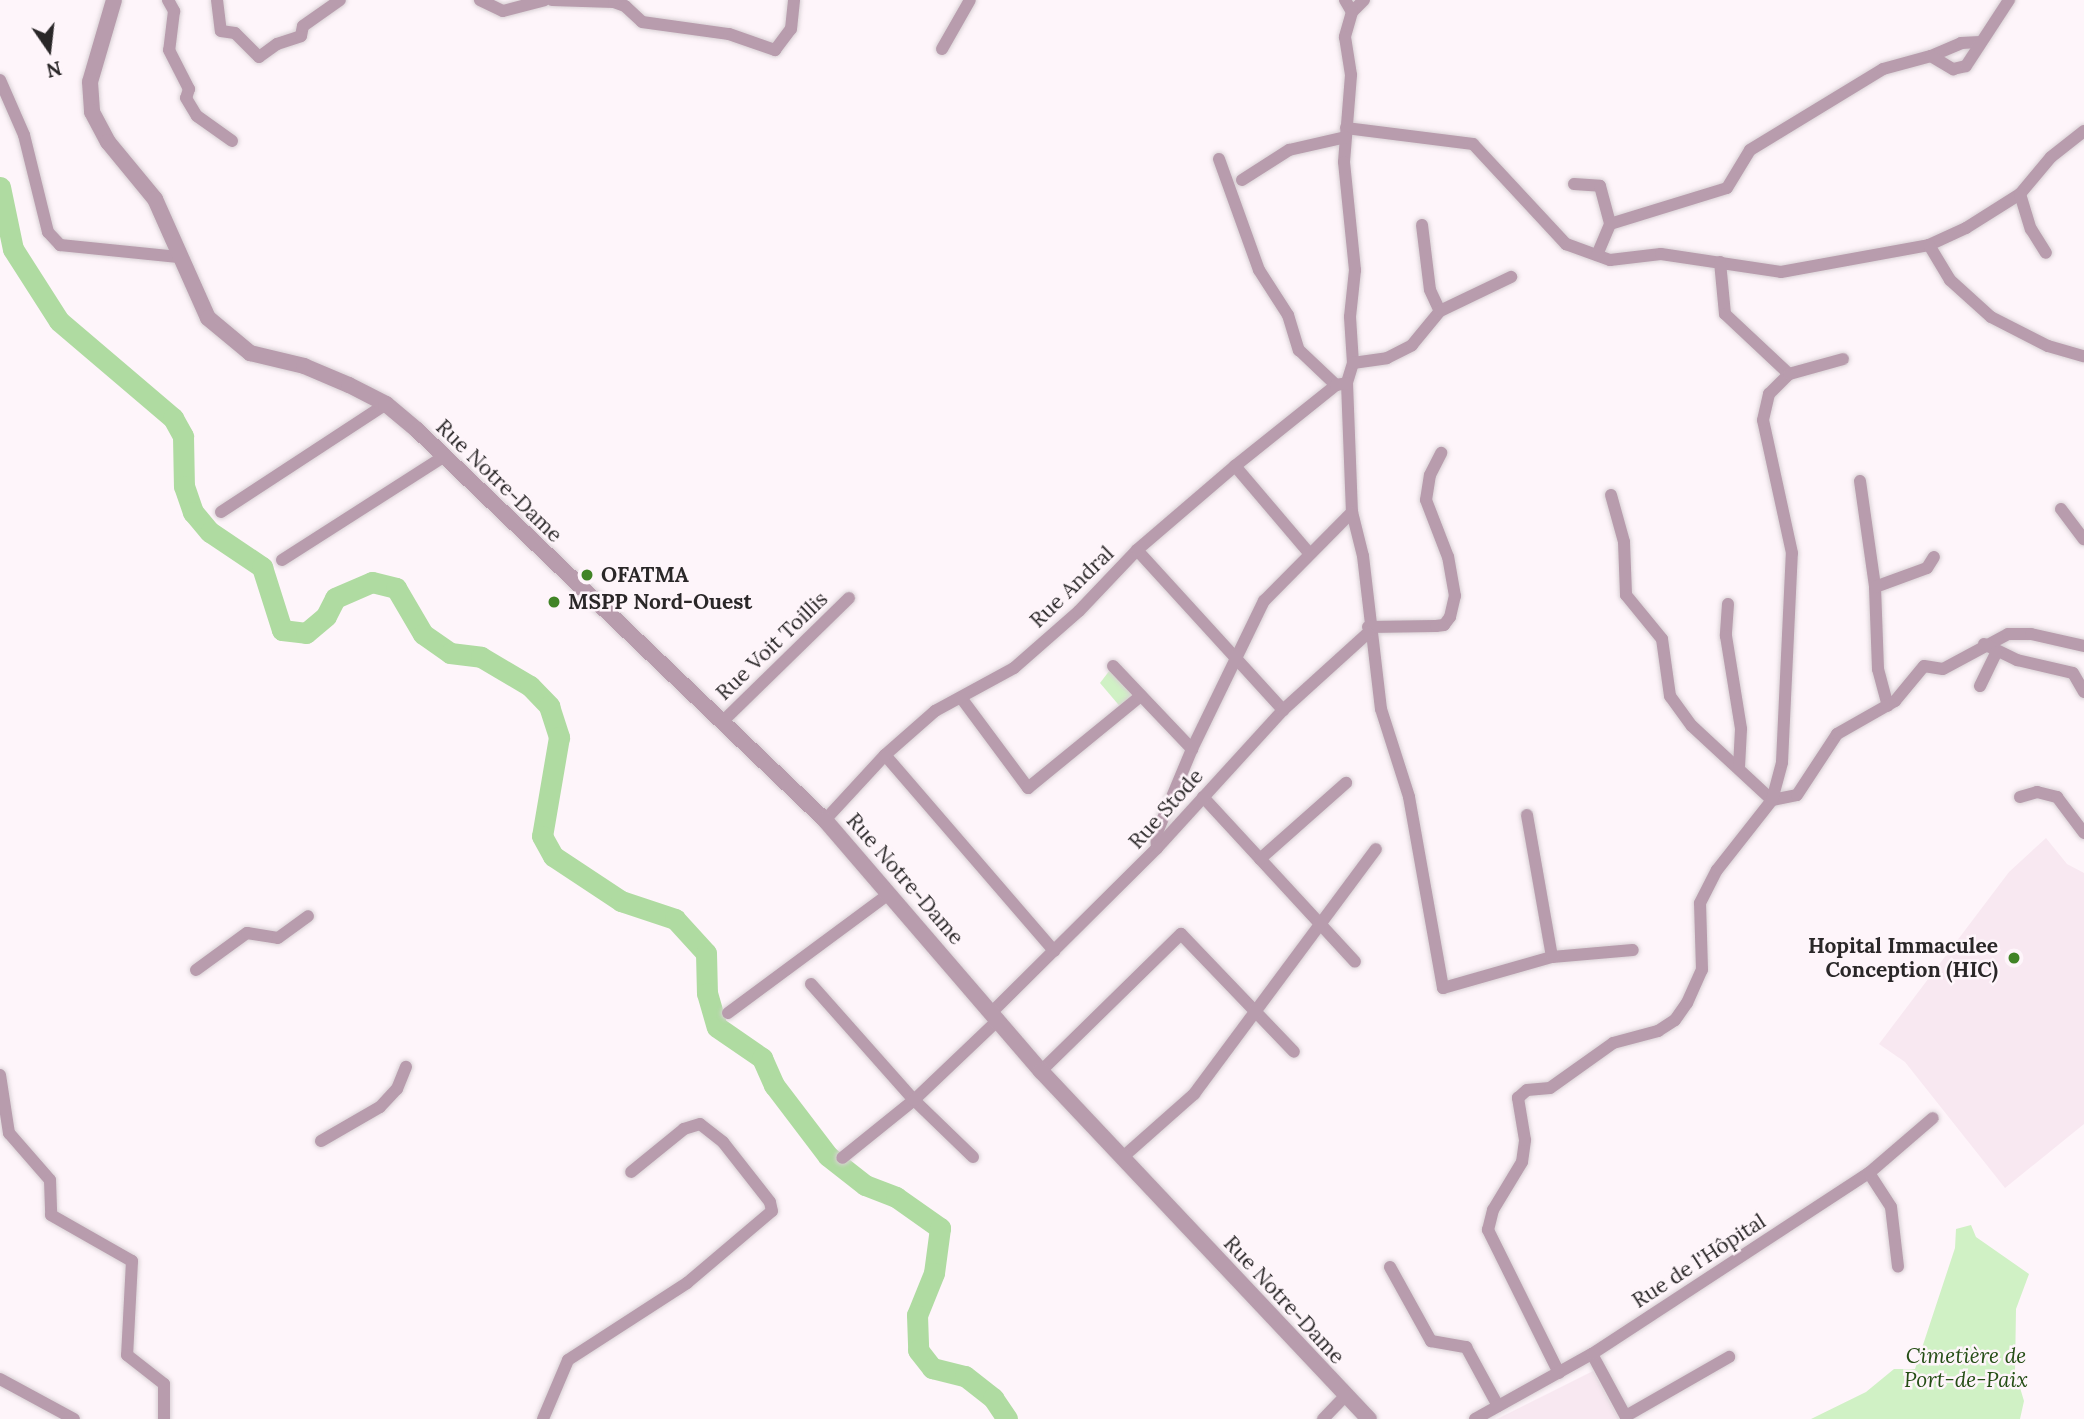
<!DOCTYPE html>
<meta charset="utf-8">
<style>
body{margin:0}
#map{position:relative;width:2084px;height:1419px;overflow:hidden;background:#fef5fa;font-family:Lora,serif}
div>[style]{position:absolute}
[style*='--x']{left:calc(var(--x)*1px);top:calc(var(--y)*1px);width:calc(var(--w)*1px);rotate:calc(var(--a)*1deg)}
.built>*{inset:0;background:#f8e8f1}
.green>*{inset:0;background:#d0f1c5}
.river>*{height:21px;margin:-10.5px;padding:0 10.5px;transform-origin:10.5px;border-radius:10.5px;background:#afdba1}
.roads{filter:drop-shadow(0 0 2px #d8d0d4) drop-shadow(0 0 2px #d8d0d4)}
.minor>*{height:12px;margin:-6px;padding:0 6px;transform-origin:6px;border-radius:6px;background:#b89cad}
.tertiary>*{height:16px;margin:-8px;padding:0 8px;transform-origin:8px;border-radius:8px;background:#b89cad}
.dots>*{width:19px;height:19px;translate:-50% -50%;box-sizing:border-box;border:4px solid #fef5fa;border-radius:50%}
span{translate:-50% -50%;white-space:nowrap;text-align:center;line-height:1.15;-webkit-text-stroke:5px #fef5fa;paint-order:stroke}
.street-label{font-size:21px;color:#2a2728}
.poi-label{font-size:21px;color:#2a2728;font-weight:700}
.left{translate:0 -50%;text-align:left}
.right{translate:-100% -50%;text-align:right}
.park-label{font-size:21px;color:#254e15;font-style:italic}
.north{position:absolute;left:14px;top:14px;width:70px;height:70px;-webkit-text-stroke:5px #fef5fa;paint-order:stroke;rotate:166deg;font-size:19px;font-weight:700;line-height:28px;text-align:center;color:#2a2728}
.north::after{content:'';display:block;margin:auto;width:24px;height:32px;background:#2a2728;clip-path:polygon(50% 0,100% 100%,50% 72%,0 100%)}
</style>
<div id="map">
<div class="built">
<div style="clip-path:polygon(2046px 838px,2067px 864px,2084px 873px,2084px 1124px,2005px 1188px,1905px 1062px,1879px 1044px,2009px 872px)"></div>
<div style="clip-path:polygon(1593px 1371px,1619px 1419px,1497px 1419px)"></div>
</div>
<div class="green">
<div style="clip-path:polygon(1113px 666px,1141px 696px,1123px 710px,1100px 683px)"></div>
<div style="clip-path:polygon(1971px 1225px,1976px 1237px,2029px 1274px,2016px 1309px,2015px 1371px,2024px 1401px,2020px 1419px,1811px 1419px,1866px 1392px,1894px 1369px,1915px 1369px,1955px 1248px,1956px 1229px)"></div>
</div>
<div class="river">
<div style="--x:0;--y:187;--w:63;--a:78.2"></div>
<div style="--x:13;--y:249;--w:85;--a:57.4"></div>
<div style="--x:59;--y:321;--w:150;--a:40.4"></div>
<div style="--x:173;--y:418;--w:21;--a:61"></div>
<div style="--x:183;--y:436;--w:50;--a:88.9"></div>
<div style="--x:184;--y:486;--w:28;--a:71"></div>
<div style="--x:193;--y:512;--w:26;--a:50"></div>
<div style="--x:210;--y:532;--w:63;--a:33.9"></div>
<div style="--x:262;--y:567;--w:66;--a:72.4"></div>
<div style="--x:282;--y:630;--w:24;--a:7"></div>
<div style="--x:306;--y:633;--w:26;--a:-40"></div>
<div style="--x:326;--y:616;--w:20;--a:-63"></div>
<div style="--x:335;--y:598;--w:40;--a:-23.4"></div>
<div style="--x:372;--y:582;--w:25;--a:14"></div>
<div style="--x:396;--y:588;--w:53;--a:59.6"></div>
<div style="--x:423;--y:634;--w:33;--a:35"></div>
<div style="--x:450;--y:653;--w:31;--a:7"></div>
<div style="--x:481;--y:657;--w:57;--a:30.6"></div>
<div style="--x:530;--y:686;--w:28;--a:46"></div>
<div style="--x:549;--y:706;--w:33;--a:72"></div>
<div style="--x:559;--y:737;--w:100;--a:99.7"></div>
<div style="--x:542;--y:836;--w:23;--a:61"></div>
<div style="--x:553;--y:856;--w:82;--a:33.5"></div>
<div style="--x:621;--y:901;--w:57;--a:18.4"></div>
<div style="--x:675;--y:919;--w:46;--a:47.6"></div>
<div style="--x:706;--y:953;--w:40;--a:88.6"></div>
<div style="--x:707;--y:993;--w:35;--a:74"></div>
<div style="--x:717;--y:1027;--w:55;--a:34.6"></div>
<div style="--x:762;--y:1058;--w:30;--a:66"></div>
<div style="--x:774;--y:1085;--w:89;--a:52.7"></div>
<div style="--x:828;--y:1156;--w:47;--a:38.1"></div>
<div style="--x:865;--y:1185;--w:33;--a:21"></div>
<div style="--x:896;--y:1197;--w:54;--a:35.2"></div>
<div style="--x:940;--y:1228;--w:45;--a:97.6"></div>
<div style="--x:934;--y:1273;--w:45;--a:112"></div>
<div style="--x:917;--y:1315;--w:35;--a:88"></div>
<div style="--x:918;--y:1350;--w:23;--a:52"></div>
<div style="--x:932;--y:1368;--w:34;--a:14"></div>
<div style="--x:965;--y:1376;--w:36;--a:38"></div>
<div style="--x:993;--y:1398;--w:25;--a:56"></div>
</div>
<div class="roads">
<div class="minor">
<div style="--x:168;--y:0;--w:13;--a:61"></div>
<div style="--x:174;--y:11;--w:39;--a:97"></div>
<div style="--x:169;--y:50;--w:44;--a:62.9"></div>
<div style="--x:189;--y:89;--w:9;--a:108"></div>
<div style="--x:186;--y:98;--w:21;--a:59"></div>
<div style="--x:197;--y:116;--w:43;--a:35.5"></div>
<div style="--x:217;--y:0;--w:31;--a:83"></div>
<div style="--x:221;--y:31;--w:14;--a:8"></div>
<div style="--x:235;--y:33;--w:34;--a:45"></div>
<div style="--x:259;--y:57;--w:22;--a:-36"></div>
<div style="--x:277;--y:44;--w:25;--a:-18"></div>
<div style="--x:301;--y:36;--w:10;--a:-79"></div>
<div style="--x:303;--y:26;--w:45;--a:-35.1"></div>
<div style="--x:480;--y:0;--w:25;--a:26"></div>
<div style="--x:503;--y:11;--w:43;--a:-14.7"></div>
<div style="--x:552;--y:0;--w:62;--a:1.8"></div>
<div style="--x:614;--y:2;--w:12;--a:20"></div>
<div style="--x:625;--y:6;--w:23;--a:43"></div>
<div style="--x:642;--y:22;--w:88;--a:7.9"></div>
<div style="--x:729;--y:34;--w:49;--a:19.2"></div>
<div style="--x:775;--y:50;--w:26;--a:-53"></div>
<div style="--x:791;--y:29;--w:29;--a:-84"></div>
<div style="--x:1345;--y:0;--w:14;--a:60"></div>
<div style="--x:1364;--y:0;--w:17;--a:135"></div>
<div style="--x:1352;--y:12;--w:26;--a:106"></div>
<div style="--x:1345;--y:37;--w:38;--a:81"></div>
<div style="--x:1351;--y:75;--w:87;--a:94.6"></div>
<div style="--x:1344;--y:162;--w:109;--a:84.2"></div>
<div style="--x:1355;--y:270;--w:47;--a:96.1"></div>
<div style="--x:1350;--y:317;--w:46;--a:86.3"></div>
<div style="--x:1353;--y:363;--w:21;--a:107"></div>
<div style="--x:1347;--y:383;--w:129;--a:87.8"></div>
<div style="--x:1352;--y:512;--w:45;--a:76"></div>
<div style="--x:1363;--y:556;--w:154;--a:83.3"></div>
<div style="--x:1381;--y:709;--w:92;--a:72.3"></div>
<div style="--x:1409;--y:797;--w:194;--a:79.9"></div>
<div style="--x:1443;--y:988;--w:113;--a:-15.9"></div>
<div style="--x:1552;--y:957;--w:81;--a:-4.9"></div>
<div style="--x:942;--y:49;--w:56;--a:-60.3"></div>
<div style="--x:1931;--y:56;--w:33;--a:-23"></div>
<div style="--x:1961;--y:43;--w:19;--a:-3"></div>
<div style="--x:0;--y:80;--w:60;--a:66.4"></div>
<div style="--x:24;--y:135;--w:100;--a:76.1"></div>
<div style="--x:48;--y:232;--w:18;--a:47"></div>
<div style="--x:60;--y:245;--w:119;--a:5.8"></div>
<div style="--x:1346;--y:128;--w:128;--a:7.2"></div>
<div style="--x:1473;--y:144;--w:137;--a:47.1"></div>
<div style="--x:1566;--y:244;--w:47;--a:20"></div>
<div style="--x:1610;--y:260;--w:51;--a:-6.7"></div>
<div style="--x:1661;--y:254;--w:121;--a:8.5"></div>
<div style="--x:1781;--y:272;--w:150;--a:-10.3"></div>
<div style="--x:1929;--y:245;--w:41;--a:-24.7"></div>
<div style="--x:1966;--y:228;--w:64;--a:-32.2"></div>
<div style="--x:2020;--y:194;--w:48;--a:-50"></div>
<div style="--x:2051;--y:157;--w:42;--a:-38.2"></div>
<div style="--x:1219;--y:159;--w:118;--a:70.2"></div>
<div style="--x:1259;--y:270;--w:54;--a:57.2"></div>
<div style="--x:1288;--y:315;--w:37;--a:73"></div>
<div style="--x:1299;--y:350;--w:51;--a:43.4"></div>
<div style="--x:1242;--y:180;--w:56;--a:-32.6"></div>
<div style="--x:1289;--y:150;--w:58;--a:-12.8"></div>
<div style="--x:1574;--y:184;--w:26;--a:4"></div>
<div style="--x:1600;--y:186;--w:39;--a:75"></div>
<div style="--x:2020;--y:194;--w:37;--a:73"></div>
<div style="--x:2031;--y:229;--w:28;--a:58"></div>
<div style="--x:1422;--y:225;--w:65;--a:83"></div>
<div style="--x:1430;--y:290;--w:23;--a:65"></div>
<div style="--x:1929;--y:245;--w:41;--a:59"></div>
<div style="--x:1950;--y:280;--w:55;--a:42.1"></div>
<div style="--x:1991;--y:317;--w:64;--a:27"></div>
<div style="--x:2048;--y:346;--w:37;--a:16"></div>
<div style="--x:1597;--y:255;--w:34;--a:-67"></div>
<div style="--x:1610;--y:224;--w:122;--a:-17.1"></div>
<div style="--x:1727;--y:188;--w:44;--a:-58.8"></div>
<div style="--x:1750;--y:150;--w:156;--a:-31.3"></div>
<div style="--x:1883;--y:69;--w:50;--a:-15.2"></div>
<div style="--x:1931;--y:56;--w:26;--a:31"></div>
<div style="--x:1953;--y:69;--w:13;--a:-13"></div>
<div style="--x:1966;--y:66;--w:79;--a:-56.9"></div>
<div style="--x:1720;--y:262;--w:52;--a:84.5"></div>
<div style="--x:1725;--y:314;--w:88;--a:43.2"></div>
<div style="--x:1353;--y:363;--w:34;--a:-8"></div>
<div style="--x:1387;--y:358;--w:28;--a:-27"></div>
<div style="--x:1412;--y:345;--w:44;--a:-50.5"></div>
<div style="--x:1440;--y:311;--w:79;--a:-25.6"></div>
<div style="--x:1235;--y:466;--w:114;--a:49.6"></div>
<div style="--x:1860;--y:481;--w:107;--a:81.9"></div>
<div style="--x:1875;--y:587;--w:82;--a:87.9"></div>
<div style="--x:1878;--y:669;--w:38;--a:75"></div>
<div style="--x:1611;--y:495;--w:49;--a:74.5"></div>
<div style="--x:1624;--y:542;--w:53;--a:87.8"></div>
<div style="--x:1626;--y:595;--w:57;--a:50.7"></div>
<div style="--x:1662;--y:639;--w:58;--a:82"></div>
<div style="--x:1670;--y:696;--w:37;--a:54"></div>
<div style="--x:1692;--y:726;--w:109;--a:42.8"></div>
<div style="--x:1772;--y:800;--w:25;--a:-11"></div>
<div style="--x:1797;--y:795;--w:73;--a:-56.7"></div>
<div style="--x:1837;--y:734;--w:67;--a:-29.6"></div>
<div style="--x:1895;--y:701;--w:45;--a:-50.4"></div>
<div style="--x:1924;--y:666;--w:19;--a:9"></div>
<div style="--x:1943;--y:669;--w:74;--a:-28.3"></div>
<div style="--x:2008;--y:634;--w:23;--a:0"></div>
<div style="--x:2031;--y:634;--w:54;--a:12.8"></div>
<div style="--x:2061;--y:509;--w:38;--a:53"></div>
<div style="--x:221;--y:512;--w:197;--a:-33.2"></div>
<div style="--x:1137;--y:550;--w:217;--a:47.6"></div>
<div style="--x:282;--y:560;--w:191;--a:-32.6"></div>
<div style="--x:1875;--y:587;--w:55;--a:-20.1"></div>
<div style="--x:1927;--y:568;--w:13;--a:-58"></div>
<div style="--x:1728;--y:604;--w:32;--a:94"></div>
<div style="--x:1726;--y:636;--w:94;--a:80.8"></div>
<div style="--x:1741;--y:729;--w:37;--a:93"></div>
<div style="--x:1368;--y:627;--w:68;--a:-0.8"></div>
<div style="--x:1436;--y:626;--w:8;--a:-7"></div>
<div style="--x:1444;--y:625;--w:10;--a:-53"></div>
<div style="--x:1450;--y:617;--w:22;--a:-77"></div>
<div style="--x:1455;--y:596;--w:40;--a:-100"></div>
<div style="--x:1448;--y:557;--w:61;--a:-111.1"></div>
<div style="--x:1426;--y:500;--w:25;--a:-81"></div>
<div style="--x:1430;--y:475;--w:25;--a:-63"></div>
<div style="--x:1984;--y:644;--w:37;--a:26"></div>
<div style="--x:2017;--y:660;--w:57;--a:13.1"></div>
<div style="--x:2073;--y:673;--w:22;--a:60"></div>
<div style="--x:1113;--y:666;--w:115;--a:46.4"></div>
<div style="--x:1980;--y:686;--w:37;--a:-64"></div>
<div style="--x:962;--y:699;--w:111;--a:53.4"></div>
<div style="--x:1028;--y:788;--w:146;--a:-39.2"></div>
<div style="--x:723;--y:721;--w:176;--a:-44.3"></div>
<div style="--x:885;--y:755;--w:259;--a:49.2"></div>
<div style="--x:1203;--y:797;--w:224;--a:47.3"></div>
<div style="--x:2020;--y:797;--w:18;--a:-16"></div>
<div style="--x:2037;--y:792;--w:21;--a:14"></div>
<div style="--x:2057;--y:797;--w:45;--a:53.1"></div>
<div style="--x:1527;--y:815;--w:144;--a:80"></div>
<div style="--x:825;--y:820;--w:88;--a:-47.3"></div>
<div style="--x:885;--y:755;--w:67;--a:-41.3"></div>
<div style="--x:935;--y:711;--w:90;--a:-28.6"></div>
<div style="--x:1014;--y:668;--w:86;--a:-41.2"></div>
<div style="--x:1079;--y:611;--w:84;--a:-46.4"></div>
<div style="--x:1137;--y:550;--w:129;--a:-40.6"></div>
<div style="--x:1235;--y:466;--w:129;--a:-38.7"></div>
<div style="--x:1336;--y:385;--w:11;--a:-10"></div>
<div style="--x:1157;--y:848;--w:13;--a:-94"></div>
<div style="--x:1156;--y:835;--w:93;--a:-67.3"></div>
<div style="--x:1192;--y:749;--w:165;--a:-64.1"></div>
<div style="--x:1264;--y:601;--w:125;--a:-45.3"></div>
<div style="--x:1260;--y:859;--w:115;--a:-41.5"></div>
<div style="--x:196;--y:970;--w:63;--a:-36"></div>
<div style="--x:247;--y:933;--w:31;--a:9"></div>
<div style="--x:278;--y:938;--w:37;--a:-36"></div>
<div style="--x:811;--y:984;--w:155;--a:48.4"></div>
<div style="--x:914;--y:1100;--w:92;--a:141.1"></div>
<div style="--x:992;--y:1012;--w:233;--a:-44.8"></div>
<div style="--x:1157;--y:848;--w:187;--a:-47.6"></div>
<div style="--x:1283;--y:710;--w:115;--a:-42.2"></div>
<div style="--x:728;--y:1013;--w:200;--a:-36.5"></div>
<div style="--x:1041;--y:1071;--w:196;--a:-44.4"></div>
<div style="--x:1181;--y:934;--w:163;--a:46.2"></div>
<div style="--x:0;--y:1075;--w:59;--a:81.2"></div>
<div style="--x:9;--y:1133;--w:62;--a:48.9"></div>
<div style="--x:50;--y:1180;--w:35;--a:88"></div>
<div style="--x:51;--y:1215;--w:93;--a:29.6"></div>
<div style="--x:132;--y:1261;--w:94;--a:93"></div>
<div style="--x:127;--y:1355;--w:47;--a:38.1"></div>
<div style="--x:164;--y:1384;--w:35;--a:90"></div>
<div style="--x:321;--y:1141;--w:68;--a:-30"></div>
<div style="--x:380;--y:1107;--w:25;--a:-47"></div>
<div style="--x:397;--y:1089;--w:24;--a:-68"></div>
<div style="--x:1124;--y:1156;--w:94;--a:-41.5"></div>
<div style="--x:1194;--y:1094;--w:305;--a:-53.4"></div>
<div style="--x:973;--y:1157;--w:82;--a:-136"></div>
<div style="--x:914;--y:1100;--w:117;--a:-43.6"></div>
<div style="--x:1869;--y:1173;--w:40;--a:57.1"></div>
<div style="--x:1891;--y:1207;--w:60;--a:83.3"></div>
<div style="--x:1390;--y:1267;--w:85;--a:61"></div>
<div style="--x:1431;--y:1341;--w:36;--a:10"></div>
<div style="--x:1466;--y:1347;--w:67;--a:61.5"></div>
<div style="--x:1592;--y:1354;--w:74;--a:61.7"></div>
<div style="--x:1559;--y:1373;--w:160;--a:-116.4"></div>
<div style="--x:1488;--y:1230;--w:21;--a:-76"></div>
<div style="--x:1493;--y:1210;--w:56;--a:-58.9"></div>
<div style="--x:1522;--y:1162;--w:22;--a:-82"></div>
<div style="--x:1525;--y:1140;--w:43;--a:-99.5"></div>
<div style="--x:1518;--y:1098;--w:12;--a:-42"></div>
<div style="--x:1527;--y:1090;--w:23;--a:-5"></div>
<div style="--x:1550;--y:1088;--w:77;--a:-35.5"></div>
<div style="--x:1613;--y:1043;--w:47;--a:-14.9"></div>
<div style="--x:1658;--y:1031;--w:20;--a:-33"></div>
<div style="--x:1675;--y:1020;--w:21;--a:-55"></div>
<div style="--x:1687;--y:1003;--w:36;--a:-66"></div>
<div style="--x:1702;--y:970;--w:67;--a:-91.7"></div>
<div style="--x:1700;--y:903;--w:37;--a:-63"></div>
<div style="--x:1717;--y:870;--w:89;--a:-51.8"></div>
<div style="--x:1772;--y:800;--w:39;--a:-75"></div>
<div style="--x:1782;--y:762;--w:209;--a:-87.3"></div>
<div style="--x:1792;--y:553;--w:136;--a:-102.3"></div>
<div style="--x:1763;--y:420;--w:27;--a:-77"></div>
<div style="--x:1769;--y:394;--w:28;--a:-45"></div>
<div style="--x:1789;--y:374;--w:56;--a:-15.5"></div>
<div style="--x:0;--y:1379;--w:84;--a:28.4"></div>
<div style="--x:1626;--y:1416;--w:119;--a:-29.8"></div>
<div style="--x:543;--y:1419;--w:64;--a:-67"></div>
<div style="--x:568;--y:1360;--w:142;--a:-32.9"></div>
<div style="--x:687;--y:1283;--w:111;--a:-40.3"></div>
<div style="--x:772;--y:1211;--w:9;--a:-103"></div>
<div style="--x:770;--y:1202;--w:76;--a:-128.1"></div>
<div style="--x:723;--y:1142;--w:29;--a:-142"></div>
<div style="--x:700;--y:1124;--w:17;--a:163"></div>
<div style="--x:684;--y:1129;--w:68;--a:140.9"></div>
<div style="--x:1323;--y:1419;--w:32;--a:-46"></div>
<div style="--x:1475;--y:1419;--w:134;--a:-29.1"></div>
<div style="--x:1592;--y:1354;--w:331;--a:-33.2"></div>
<div style="--x:1869;--y:1173;--w:84;--a:-40.7"></div>
</div>
<div class="tertiary">
<div style="--x:114;--y:0;--w:85;--a:106.3"></div>
<div style="--x:90;--y:82;--w:30;--a:86"></div>
<div style="--x:92;--y:112;--w:34;--a:62"></div>
<div style="--x:108;--y:142;--w:74;--a:50.5"></div>
<div style="--x:155;--y:199;--w:130;--a:66"></div>
<div style="--x:208;--y:318;--w:55;--a:39.8"></div>
<div style="--x:250;--y:353;--w:56;--a:13.5"></div>
<div style="--x:304;--y:366;--w:49;--a:22.9"></div>
<div style="--x:349;--y:385;--w:42;--a:27.2"></div>
<div style="--x:386;--y:404;--w:40;--a:40"></div>
<div style="--x:417;--y:430;--w:564;--a:43.71"></div>
<div style="--x:825;--y:820;--w:331;--a:49.3"></div>
<div style="--x:1041;--y:1071;--w:478;--a:46.7"></div>
</div>
</div>
<div class="dots">
<div style="left:587px;top:575px;background:#418426"></div>
<div style="left:554px;top:602px;background:#418426"></div>
<div style="left:2014px;top:958px;background:#418426"></div>
</div>
<div class="street-label">
<span style="left:499px;top:481px;rotate:44deg">Rue Notre-Dame</span>
<span style="left:1072px;top:587px;rotate:-44deg">Rue Andral</span>
<span style="left:772px;top:646px;rotate:-44deg">Rue Voit Toillis</span>
<span style="left:1166px;top:809px;rotate:-48deg">Rue Stode</span>
<span style="left:905px;top:879px;rotate:49deg">Rue Notre-Dame</span>
<span style="left:1699px;top:1261px;rotate:-33deg">Rue de l'Hôpital</span>
<span style="left:1284px;top:1300px;rotate:47deg">Rue Notre-Dame</span>
</div>
<div class="poi-label">
<span class="left" style="left:601px;top:575px">OFATMA</span>
<span class="left" style="left:568px;top:602px">MSPP Nord-Ouest</span>
<span class="right" style="left:1998px;top:958px">Hopital Immaculee<br>Conception (HIC)</span>
</div>
<div class="park-label">
<span style="left:1966px;top:1368px">Cimetière de<br>Port-de-Paix</span>
</div>
<div class="north">N</div>
</div>
